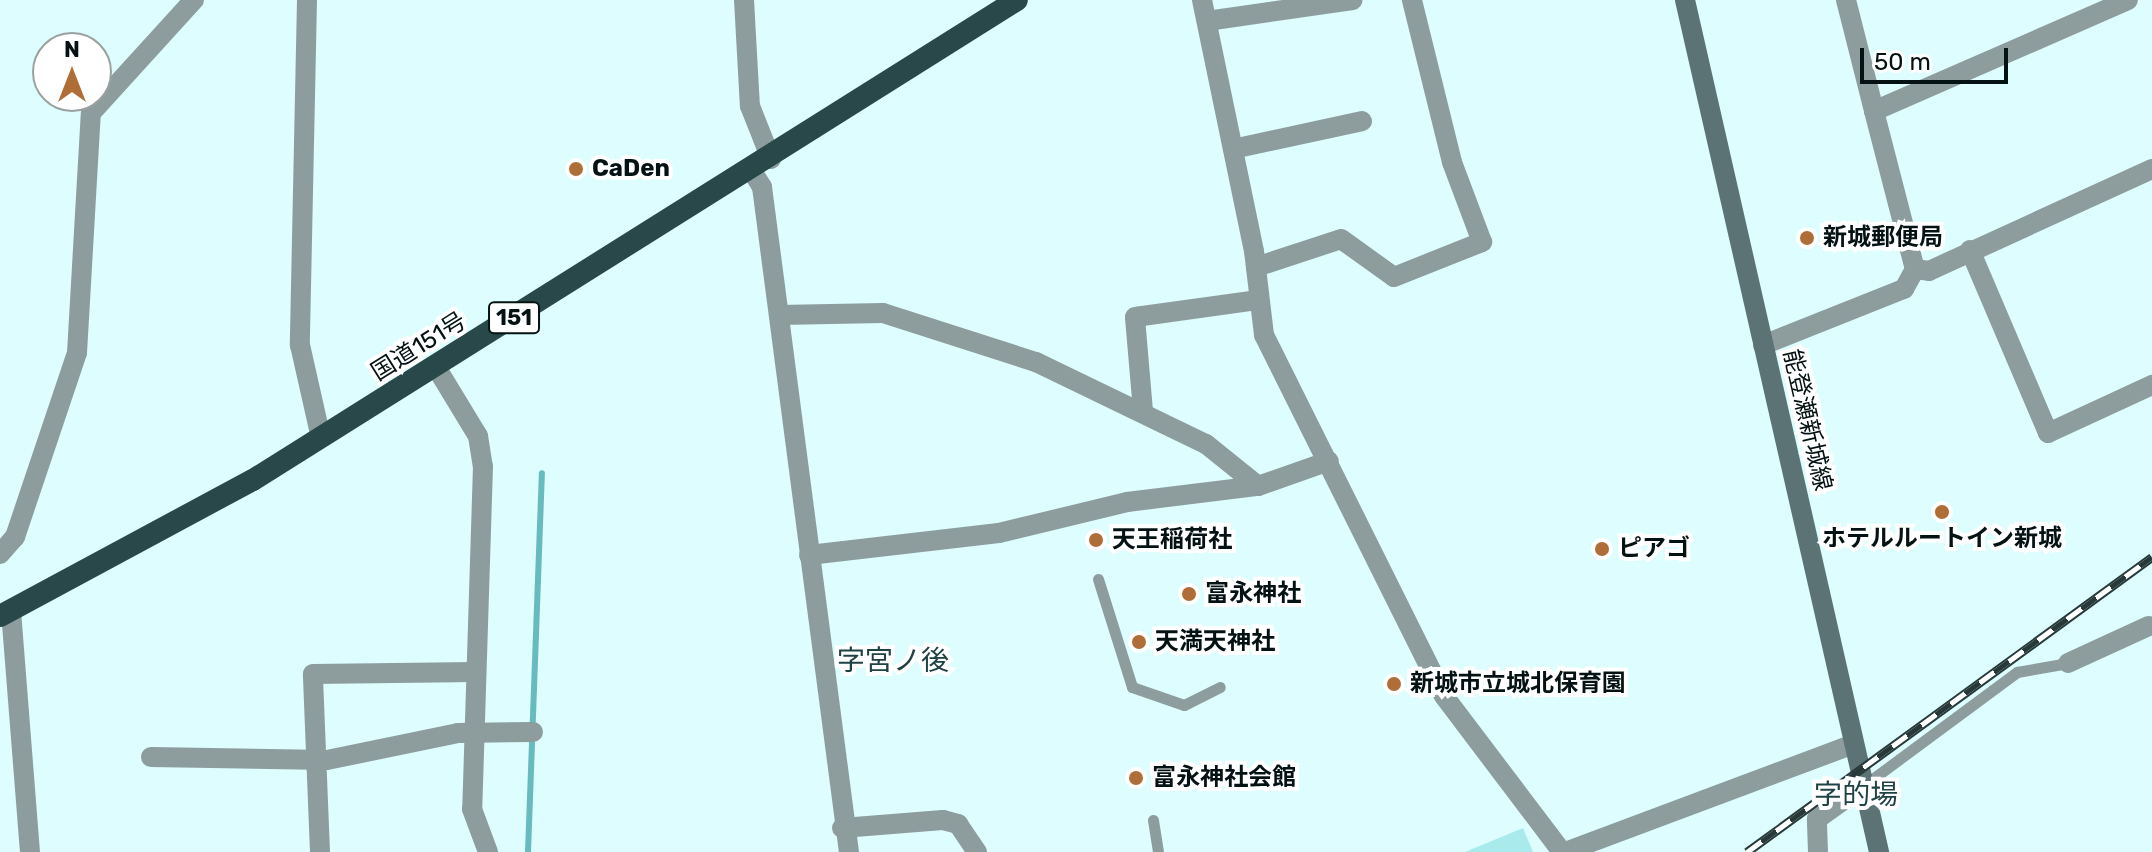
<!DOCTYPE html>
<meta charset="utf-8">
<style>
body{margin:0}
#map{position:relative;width:2152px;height:852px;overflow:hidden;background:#ddfdfe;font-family:Rubik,"Noto Sans JP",sans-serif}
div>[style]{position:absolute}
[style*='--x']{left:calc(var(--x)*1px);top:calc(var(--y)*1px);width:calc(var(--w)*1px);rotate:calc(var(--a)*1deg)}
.green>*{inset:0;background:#a9ebed}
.stream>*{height:6px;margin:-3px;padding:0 3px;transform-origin:3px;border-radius:3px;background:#67bbbf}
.service>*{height:11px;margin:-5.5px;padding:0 5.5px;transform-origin:5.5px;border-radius:5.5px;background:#8d9d9e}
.minor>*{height:20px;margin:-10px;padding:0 10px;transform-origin:10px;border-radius:10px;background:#8d9d9e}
.secondary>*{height:20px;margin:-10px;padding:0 10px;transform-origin:10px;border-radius:10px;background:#5b7374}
.trunk>*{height:22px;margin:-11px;padding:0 11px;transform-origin:11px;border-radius:11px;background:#28484a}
.rail>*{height:9px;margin-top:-4.5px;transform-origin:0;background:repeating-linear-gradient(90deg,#fff 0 18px,#28393a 0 36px);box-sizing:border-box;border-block:2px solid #28393a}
.dots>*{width:22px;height:22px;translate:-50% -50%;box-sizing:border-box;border:4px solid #fff;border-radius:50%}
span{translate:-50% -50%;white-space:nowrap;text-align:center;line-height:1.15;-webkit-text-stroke:8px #fff;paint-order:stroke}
.shield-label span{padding:2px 6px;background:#fff;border:2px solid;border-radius:6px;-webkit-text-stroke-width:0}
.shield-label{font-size:22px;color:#041213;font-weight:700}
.poi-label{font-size:24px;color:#041213;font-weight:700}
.left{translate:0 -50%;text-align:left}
.street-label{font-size:24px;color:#041213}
.quarter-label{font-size:28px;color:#1f4244}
.north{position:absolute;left:32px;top:32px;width:80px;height:80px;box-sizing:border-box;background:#fff;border:2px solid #9ba0a1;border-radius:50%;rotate:0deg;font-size:22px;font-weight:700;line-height:32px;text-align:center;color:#041213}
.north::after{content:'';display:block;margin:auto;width:28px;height:36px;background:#af6e37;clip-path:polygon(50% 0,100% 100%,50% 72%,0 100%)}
.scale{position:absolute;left:1860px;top:48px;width:148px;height:36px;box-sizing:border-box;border:4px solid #041213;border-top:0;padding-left:10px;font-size:24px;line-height:28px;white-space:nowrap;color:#041213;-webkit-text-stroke:6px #fff;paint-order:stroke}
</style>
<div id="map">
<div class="green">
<div style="clip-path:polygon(1523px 828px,1533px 852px,1465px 852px)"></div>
</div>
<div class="stream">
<div style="--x:528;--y:852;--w:379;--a:-87.9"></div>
</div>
<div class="service">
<div style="--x:1098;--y:579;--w:113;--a:72.5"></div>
<div style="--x:1132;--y:687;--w:55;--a:19.1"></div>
<div style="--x:1184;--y:705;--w:40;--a:-26.6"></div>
<div style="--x:1863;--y:786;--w:192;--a:-36.5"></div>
<div style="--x:2017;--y:672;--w:52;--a:-10"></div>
<div style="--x:1153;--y:820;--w:32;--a:81"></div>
</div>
<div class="minor">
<div style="--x:307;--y:0;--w:345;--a:91.2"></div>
<div style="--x:300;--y:345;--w:95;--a:77.3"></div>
<div style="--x:744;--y:0;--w:106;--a:86.8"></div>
<div style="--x:750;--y:106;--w:57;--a:68.4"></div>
<div style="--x:1202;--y:0;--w:256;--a:78.3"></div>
<div style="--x:1254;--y:251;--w:85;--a:83.2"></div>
<div style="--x:1264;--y:335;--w:403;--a:63.5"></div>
<div style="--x:1444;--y:696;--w:196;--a:52.9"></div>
<div style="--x:1846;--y:0;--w:114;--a:75.8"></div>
<div style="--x:1874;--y:111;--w:277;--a:-23.6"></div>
<div style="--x:1207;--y:21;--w:147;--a:-8.2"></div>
<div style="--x:1874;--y:111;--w:163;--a:75.5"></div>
<div style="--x:1915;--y:269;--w:14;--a:8"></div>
<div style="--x:1929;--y:271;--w:245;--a:-24.6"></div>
<div style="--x:1233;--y:149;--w:132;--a:-12.2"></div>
<div style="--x:752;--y:171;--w:19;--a:58"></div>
<div style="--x:762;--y:187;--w:671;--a:82.55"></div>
<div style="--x:1970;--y:250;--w:199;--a:66.9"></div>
<div style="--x:2048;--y:433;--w:115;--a:-24.8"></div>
<div style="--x:1256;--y:267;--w:89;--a:-18.2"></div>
<div style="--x:1341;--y:239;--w:65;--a:35.6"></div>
<div style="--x:1394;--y:277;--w:95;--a:-21.7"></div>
<div style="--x:1482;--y:242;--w:85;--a:-110.6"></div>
<div style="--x:1452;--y:162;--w:167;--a:-103.9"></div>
<div style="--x:779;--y:315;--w:104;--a:-1.1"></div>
<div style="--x:883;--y:313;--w:161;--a:17.8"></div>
<div style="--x:1036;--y:362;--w:189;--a:25.8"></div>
<div style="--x:1206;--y:444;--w:67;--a:38.9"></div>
<div style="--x:1258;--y:486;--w:75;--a:-19.4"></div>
<div style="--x:1763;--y:345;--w:152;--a:-21.7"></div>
<div style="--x:1904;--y:289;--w:23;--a:-61"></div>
<div style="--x:436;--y:367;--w:81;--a:58.7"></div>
<div style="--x:478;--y:436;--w:30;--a:81"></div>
<div style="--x:483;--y:466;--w:343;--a:91.8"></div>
<div style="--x:472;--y:809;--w:46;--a:69.6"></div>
<div style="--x:1143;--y:411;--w:94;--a:-94.9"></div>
<div style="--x:1135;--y:317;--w:123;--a:-7.9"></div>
<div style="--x:0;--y:554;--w:23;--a:-49"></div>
<div style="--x:15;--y:537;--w:194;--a:-71.4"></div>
<div style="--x:77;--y:353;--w:240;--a:-86.7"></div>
<div style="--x:91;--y:113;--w:153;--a:-47.7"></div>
<div style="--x:809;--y:555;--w:191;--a:-6.6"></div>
<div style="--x:999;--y:533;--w:132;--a:-13.6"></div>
<div style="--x:1127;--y:502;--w:132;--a:-7"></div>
<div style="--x:11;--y:611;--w:242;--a:85.5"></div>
<div style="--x:2068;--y:663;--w:89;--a:-24.6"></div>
<div style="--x:151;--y:757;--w:176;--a:1"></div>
<div style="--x:327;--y:760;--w:134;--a:-11.6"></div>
<div style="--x:458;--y:733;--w:75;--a:-0.8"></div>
<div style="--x:842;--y:828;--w:101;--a:-4.5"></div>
<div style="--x:943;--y:820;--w:16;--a:15"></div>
<div style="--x:958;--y:824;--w:34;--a:56"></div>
<div style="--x:320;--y:852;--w:178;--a:-92.3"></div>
<div style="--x:313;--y:674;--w:163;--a:-0.7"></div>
<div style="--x:1565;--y:852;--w:305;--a:-20.5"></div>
<div style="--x:1818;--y:852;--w:33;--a:-92"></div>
<div style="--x:1817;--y:819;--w:55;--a:-35.4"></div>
</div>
<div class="secondary">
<div style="--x:1685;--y:0;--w:874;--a:77.17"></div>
</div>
<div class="trunk">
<div style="--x:0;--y:616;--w:287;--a:-28.3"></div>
<div style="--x:253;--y:480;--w:902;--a:-32.14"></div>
</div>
<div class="rail">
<div style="--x:1747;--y:852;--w:501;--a:-36.07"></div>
</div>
<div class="dots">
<div style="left:576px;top:169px;background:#af6e37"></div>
<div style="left:1807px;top:238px;background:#af6e37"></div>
<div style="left:1942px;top:512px;background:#af6e37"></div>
<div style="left:1096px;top:540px;background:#af6e37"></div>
<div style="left:1602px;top:549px;background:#af6e37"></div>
<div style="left:1189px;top:594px;background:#af6e37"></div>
<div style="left:1139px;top:642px;background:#af6e37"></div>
<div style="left:1394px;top:684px;background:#af6e37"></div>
<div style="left:1136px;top:778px;background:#af6e37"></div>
</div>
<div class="shield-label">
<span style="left:514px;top:318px">151</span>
</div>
<div class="poi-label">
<span class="left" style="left:592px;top:169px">CaDen</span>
<span class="left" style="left:1823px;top:238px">新城郵便局</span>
<span style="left:1942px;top:539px">ホテルルートイン新城</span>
<span class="left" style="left:1112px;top:540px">天王稲荷社</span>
<span class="left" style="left:1618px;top:549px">ピアゴ</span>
<span class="left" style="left:1205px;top:594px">富永神社</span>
<span class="left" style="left:1155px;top:642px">天満天神社</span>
<span class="left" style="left:1410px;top:684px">新城市立城北保育園</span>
<span class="left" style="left:1152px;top:778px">富永神社会館</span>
</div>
<div class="street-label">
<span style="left:419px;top:347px;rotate:-32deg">国道151号</span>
<span style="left:1807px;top:420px;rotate:77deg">能登瀬新城線</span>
</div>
<div class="quarter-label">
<span style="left:893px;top:661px">字宮ノ後</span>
<span style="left:1856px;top:795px">字的場</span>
</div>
<div class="north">N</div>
<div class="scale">50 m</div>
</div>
